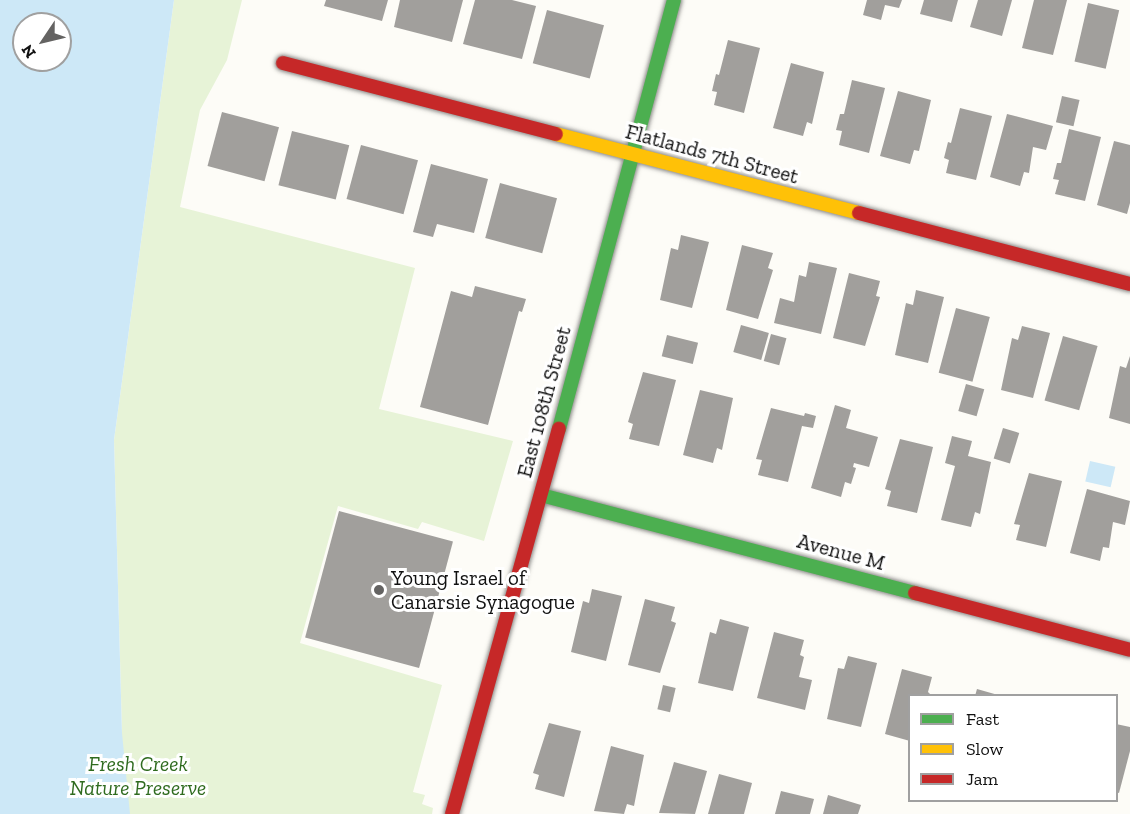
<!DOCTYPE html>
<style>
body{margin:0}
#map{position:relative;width:1130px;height:814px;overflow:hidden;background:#fdfcf7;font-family:"Zilla Slab",serif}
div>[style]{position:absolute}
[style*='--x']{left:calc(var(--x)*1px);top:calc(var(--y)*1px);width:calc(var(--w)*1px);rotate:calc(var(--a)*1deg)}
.green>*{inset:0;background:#e7f3d7}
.water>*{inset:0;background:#cde8f7;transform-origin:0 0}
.building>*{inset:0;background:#a19f9c;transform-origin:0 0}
.roads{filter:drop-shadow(0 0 2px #8e8d8b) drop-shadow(0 0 2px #8e8d8b)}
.fast>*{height:14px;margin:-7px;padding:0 7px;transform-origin:7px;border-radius:7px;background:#4caf50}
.slow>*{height:14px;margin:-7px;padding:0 7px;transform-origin:7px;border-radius:7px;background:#ffc107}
.jam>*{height:14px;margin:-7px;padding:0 7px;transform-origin:7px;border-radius:7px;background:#c62828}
.dots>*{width:16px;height:16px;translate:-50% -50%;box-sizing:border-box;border:3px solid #fff;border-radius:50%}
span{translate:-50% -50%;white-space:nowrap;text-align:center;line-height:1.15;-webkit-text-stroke:6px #fff;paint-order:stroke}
.street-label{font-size:21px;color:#111}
.poi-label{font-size:21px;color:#111}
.left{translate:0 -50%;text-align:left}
.park-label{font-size:21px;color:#2f6b1f;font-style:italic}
.legend{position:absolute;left:908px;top:694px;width:210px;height:108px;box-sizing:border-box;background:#fff;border:2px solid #a0a0a0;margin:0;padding:8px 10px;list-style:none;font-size:18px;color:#111}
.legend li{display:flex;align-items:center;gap:12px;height:30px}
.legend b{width:30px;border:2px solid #a0a0a0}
.north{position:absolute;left:12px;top:12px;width:60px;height:60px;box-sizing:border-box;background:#fff;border:2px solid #a0a0a0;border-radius:50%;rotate:235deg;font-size:16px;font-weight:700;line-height:24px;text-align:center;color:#111}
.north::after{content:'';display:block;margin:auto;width:21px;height:27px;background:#646362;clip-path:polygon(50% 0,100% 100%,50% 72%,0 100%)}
</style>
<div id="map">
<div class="green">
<div style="clip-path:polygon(174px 0,242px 0,227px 60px,200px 110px,180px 207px,415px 268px,379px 409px,513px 441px,484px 541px,422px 522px,418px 529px,338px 506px,300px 643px,442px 685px,413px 792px,425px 795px,422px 804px,433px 808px,432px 814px,103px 814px,122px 732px,114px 440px)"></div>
</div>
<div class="water">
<div style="clip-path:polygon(evenodd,0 0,174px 0,114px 440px,122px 733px,130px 814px,0 814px,0 0,24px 24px,60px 24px,60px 60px,24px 60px,24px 24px)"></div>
<div style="left:1090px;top:461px;width:26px;height:21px;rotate:13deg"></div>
</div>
<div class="building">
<div style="clip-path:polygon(326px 0,388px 0,382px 21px,324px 6px)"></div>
<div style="clip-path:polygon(400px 0,463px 0,452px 42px,394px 27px)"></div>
<div style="clip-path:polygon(475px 0,512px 0,536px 6px,522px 59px,463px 44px)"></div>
<div style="clip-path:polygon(867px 0,902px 0,899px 8px,885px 5px,881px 20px,863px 15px)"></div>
<div style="clip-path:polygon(924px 0,958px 0,952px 22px,920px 14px)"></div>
<div style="clip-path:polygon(978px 0,1012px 0,1002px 36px,970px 27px)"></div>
<div style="clip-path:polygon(1034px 0,1067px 0,1053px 55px,1022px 48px)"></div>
<div style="left:1088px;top:3px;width:32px;height:60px;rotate:13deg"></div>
<div style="left:547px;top:10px;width:59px;height:55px;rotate:15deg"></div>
<div style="clip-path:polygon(728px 40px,760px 48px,744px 113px,714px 105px,717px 92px,712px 91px,716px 74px,719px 75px)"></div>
<div style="clip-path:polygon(791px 63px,824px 72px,812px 124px,807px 122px,803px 136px,773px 128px)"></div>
<div style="clip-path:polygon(852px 80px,885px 88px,869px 153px,839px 145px,842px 131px,836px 130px,840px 114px,844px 114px)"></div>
<div style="clip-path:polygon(898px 91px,931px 100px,919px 151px,914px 150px,910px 164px,880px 156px)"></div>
<div style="left:1062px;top:96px;width:18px;height:27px;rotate:13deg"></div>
<div style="clip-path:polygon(960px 108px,992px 116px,976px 180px,946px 173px,949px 160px,944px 158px,948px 142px,951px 143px)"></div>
<div style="left:222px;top:112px;width:59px;height:56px;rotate:15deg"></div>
<div style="clip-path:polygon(1007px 114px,1053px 126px,1046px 150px,1033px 147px,1029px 173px,1024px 172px,1020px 186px,990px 177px)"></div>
<div style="clip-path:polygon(1069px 129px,1101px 137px,1085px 201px,1055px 194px,1059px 180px,1053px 179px,1057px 163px,1061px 163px)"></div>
<div style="left:292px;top:131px;width:59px;height:56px;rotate:14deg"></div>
<div style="clip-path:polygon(1114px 141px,1130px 145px,1130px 203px,1127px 214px,1097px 205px)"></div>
<div style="left:361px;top:145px;width:59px;height:56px;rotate:15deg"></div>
<div style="clip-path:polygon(431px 164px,488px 179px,474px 233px,437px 224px,433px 237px,413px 232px)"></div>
<div style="left:500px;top:183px;width:59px;height:57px;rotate:15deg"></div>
<div style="clip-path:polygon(681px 235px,709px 242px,692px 308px,660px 300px,671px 248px,678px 250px)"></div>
<div style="clip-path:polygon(742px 245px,773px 253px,768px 268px,773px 270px,758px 319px,726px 310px)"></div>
<div style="clip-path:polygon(809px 262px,837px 268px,821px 334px,774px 323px,780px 298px,794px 302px,799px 275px,806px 277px)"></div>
<div style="clip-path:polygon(849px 273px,880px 281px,876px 296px,880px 297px,865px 346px,833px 338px)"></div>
<div style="clip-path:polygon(475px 286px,526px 299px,522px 312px,519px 311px,488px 425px,420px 407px,451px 291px,472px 297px)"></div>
<div style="clip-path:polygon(916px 290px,944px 297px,928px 363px,895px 355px,906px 303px,913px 305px)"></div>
<div style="left:956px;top:308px;width:35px;height:67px;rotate:15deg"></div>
<div style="left:741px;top:325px;width:29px;height:28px;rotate:16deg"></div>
<div style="clip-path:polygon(1022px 326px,1050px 333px,1033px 398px,1001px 390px,1012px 338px,1018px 340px)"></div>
<div style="left:771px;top:334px;width:16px;height:28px;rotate:15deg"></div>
<div style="left:667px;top:335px;width:32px;height:22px;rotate:14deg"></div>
<div style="left:1063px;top:336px;width:36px;height:67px;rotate:16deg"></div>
<div style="clip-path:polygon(1130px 356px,1130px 424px,1109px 418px,1120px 366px,1126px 368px)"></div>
<div style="clip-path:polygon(643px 372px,676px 380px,659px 446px,629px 439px,633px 424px,628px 422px)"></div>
<div style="left:966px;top:384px;width:19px;height:28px;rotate:16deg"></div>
<div style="clip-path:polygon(700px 390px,733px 398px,722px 450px,717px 448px,713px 463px,683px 455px)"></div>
<div style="clip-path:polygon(835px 405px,851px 410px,846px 428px,878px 437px,869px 467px,854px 463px,853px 467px,856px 468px,851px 484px,845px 482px,841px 497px,811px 488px)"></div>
<div style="clip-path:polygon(771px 408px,804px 416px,805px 413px,816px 416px,813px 428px,802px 426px,788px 482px,758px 475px,762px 460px,756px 459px)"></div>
<div style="left:1003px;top:428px;width:17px;height:32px;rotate:17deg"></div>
<div style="clip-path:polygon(952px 436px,972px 441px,968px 456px,991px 462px,980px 514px,975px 512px,971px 527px,941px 520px,955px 466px,945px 463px)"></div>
<div style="clip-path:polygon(900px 439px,933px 447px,917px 513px,887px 506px,891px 491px,885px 489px)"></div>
<div style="clip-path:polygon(1029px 473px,1062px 481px,1046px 547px,1016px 540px,1020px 525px,1014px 524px)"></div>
<div style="clip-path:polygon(1087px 489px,1130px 501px,1125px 525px,1113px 522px,1109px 548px,1103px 547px,1100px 561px,1070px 553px)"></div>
<div style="left:339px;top:511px;width:118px;height:131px;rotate:15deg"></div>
<div style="clip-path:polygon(592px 589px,622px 596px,606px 661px,571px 652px,583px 601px,589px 603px)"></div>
<div style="clip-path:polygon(645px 599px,675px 607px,671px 621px,676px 623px,660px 673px,628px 665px)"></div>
<div style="clip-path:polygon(720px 619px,749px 627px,733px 691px,698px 683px,710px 632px,716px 634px)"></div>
<div style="clip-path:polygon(774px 632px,804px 640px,800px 655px,804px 657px,799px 677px,812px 680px,805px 710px,757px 698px)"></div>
<div style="clip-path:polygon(848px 656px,877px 663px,861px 727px,827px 719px,838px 668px,844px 669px)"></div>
<div style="clip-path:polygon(902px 669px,932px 677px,928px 692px,932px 696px,910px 696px,910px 741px,885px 734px)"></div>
<div style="left:663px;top:685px;width:13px;height:25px;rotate:13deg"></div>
<div style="clip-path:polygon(977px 689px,998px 695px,998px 696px,975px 696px)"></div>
<div style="clip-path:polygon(549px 723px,581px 731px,564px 797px,535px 789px,539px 775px,533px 773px)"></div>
<div style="clip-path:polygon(1116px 724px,1130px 727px,1130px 751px,1119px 793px,1116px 792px)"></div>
<div style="clip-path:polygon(611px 746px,644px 755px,634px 806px,627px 804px,624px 814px,594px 811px)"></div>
<div style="clip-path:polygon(674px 762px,707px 771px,695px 814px,659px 813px)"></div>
<div style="clip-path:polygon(719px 774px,752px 783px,744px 814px,708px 814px)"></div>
<div style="clip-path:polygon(781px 791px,814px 799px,810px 814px,775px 814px)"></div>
<div style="clip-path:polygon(828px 795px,861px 805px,858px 814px,823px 814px)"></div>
</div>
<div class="roads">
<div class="fast">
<div style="--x:559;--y:429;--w:444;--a:-75"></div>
<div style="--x:541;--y:495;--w:387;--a:14.7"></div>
</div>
<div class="slow">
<div style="--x:556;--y:134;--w:313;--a:14.6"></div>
</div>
<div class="jam">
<div style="--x:283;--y:63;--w:282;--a:14.6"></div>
<div style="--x:859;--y:213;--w:280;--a:14.7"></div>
<div style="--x:915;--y:593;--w:222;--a:14.8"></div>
<div style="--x:452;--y:814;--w:400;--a:-74.5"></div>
</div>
</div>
<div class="dots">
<div style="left:379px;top:590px;background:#646362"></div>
</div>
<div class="street-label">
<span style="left:712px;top:154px;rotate:15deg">Flatlands 7th Street</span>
<span style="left:544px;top:402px;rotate:-75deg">East 108th Street</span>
<span style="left:841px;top:552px;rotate:15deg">Avenue M</span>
</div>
<div class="poi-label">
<span class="left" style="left:391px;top:590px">Young Israel of<br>Canarsie Synagogue</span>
</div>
<div class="park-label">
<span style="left:138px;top:776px">Fresh Creek<br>Nature Preserve</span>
</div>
<ul class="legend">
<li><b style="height:8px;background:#4caf50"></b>Fast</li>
<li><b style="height:8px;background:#ffc107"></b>Slow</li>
<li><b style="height:8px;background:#c62828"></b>Jam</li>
</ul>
<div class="north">N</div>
</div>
